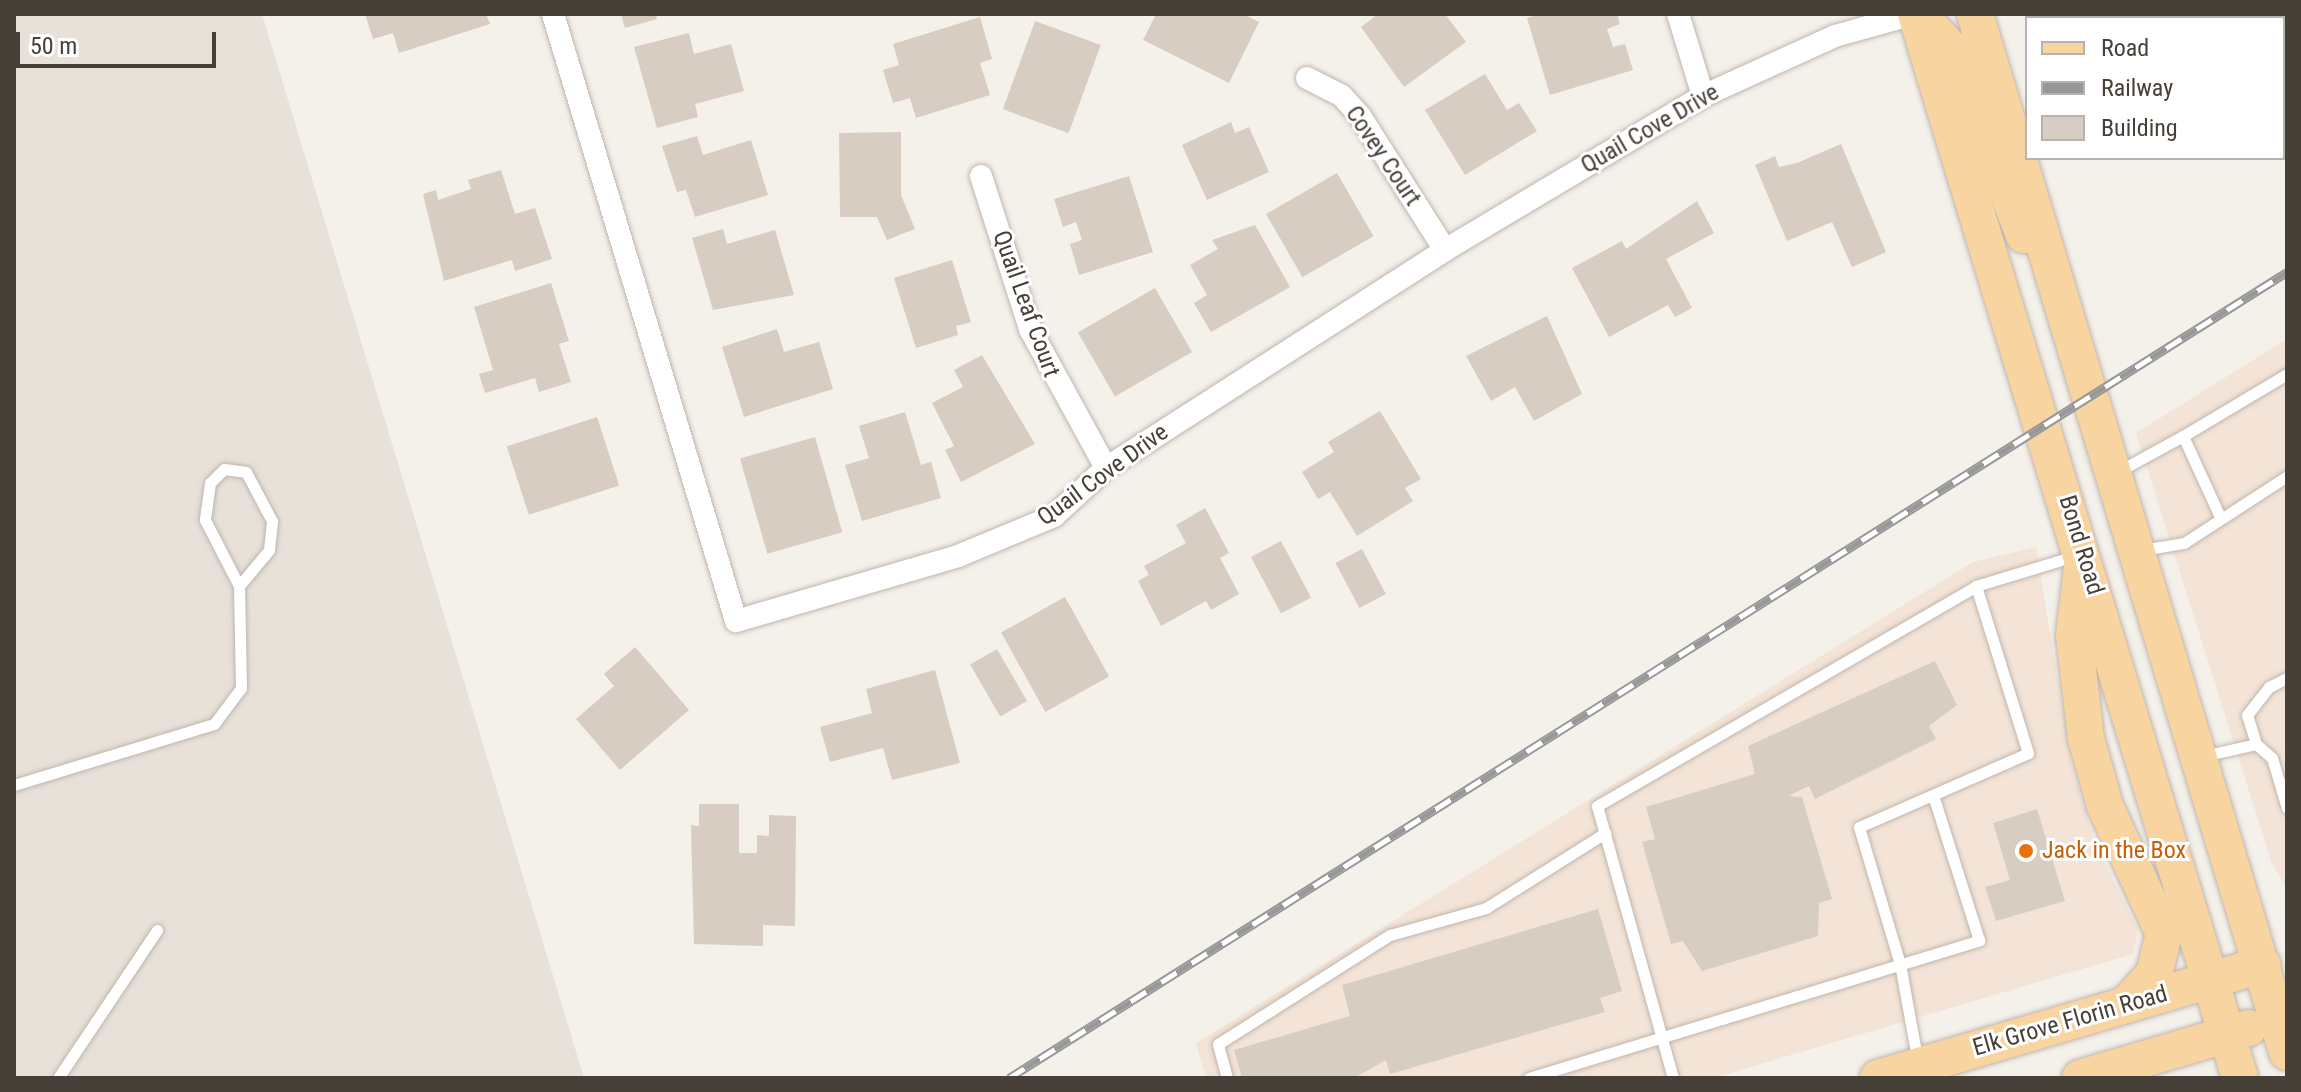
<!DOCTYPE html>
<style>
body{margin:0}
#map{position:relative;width:2301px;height:1092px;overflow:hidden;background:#f4f0ea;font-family:"Roboto Condensed",sans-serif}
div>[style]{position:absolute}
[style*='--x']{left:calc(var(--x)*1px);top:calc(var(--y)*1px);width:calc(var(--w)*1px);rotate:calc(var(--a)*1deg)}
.residential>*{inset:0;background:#e7e1d9}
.commercial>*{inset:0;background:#f4e4d7}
.building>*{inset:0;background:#d8cdc3;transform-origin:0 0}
.roads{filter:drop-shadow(0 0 2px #bfb6ad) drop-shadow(0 0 2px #bfb6ad)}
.lane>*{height:11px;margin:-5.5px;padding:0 5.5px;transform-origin:5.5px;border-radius:5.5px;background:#fff}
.street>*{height:22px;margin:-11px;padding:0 11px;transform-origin:11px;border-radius:11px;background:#fff}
.primary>*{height:36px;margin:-18px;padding:0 18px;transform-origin:18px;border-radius:18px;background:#f7d4a0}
.rail>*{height:9px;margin-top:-4.5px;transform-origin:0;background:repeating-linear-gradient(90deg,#fff 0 18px,#989898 0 36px);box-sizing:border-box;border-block:2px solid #989898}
.dots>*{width:22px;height:22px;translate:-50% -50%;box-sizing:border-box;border:4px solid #fff;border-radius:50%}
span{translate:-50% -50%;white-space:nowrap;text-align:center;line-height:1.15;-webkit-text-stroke:6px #fff;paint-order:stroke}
.street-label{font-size:24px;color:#474039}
.food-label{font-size:24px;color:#c56008}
.left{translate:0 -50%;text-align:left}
.frame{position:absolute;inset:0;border:16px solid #474039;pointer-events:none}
.legend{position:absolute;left:2025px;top:16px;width:260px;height:144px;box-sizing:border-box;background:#fff;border:2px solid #b5b3b0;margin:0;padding:10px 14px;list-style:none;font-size:24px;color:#474039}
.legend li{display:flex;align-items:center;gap:16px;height:40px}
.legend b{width:40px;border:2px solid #b5b3b0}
.scale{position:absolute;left:16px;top:32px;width:200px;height:36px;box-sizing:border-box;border:4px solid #474039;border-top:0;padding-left:10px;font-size:24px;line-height:28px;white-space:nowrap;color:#474039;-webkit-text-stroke:6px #fff;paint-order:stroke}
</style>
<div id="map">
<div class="residential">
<div style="clip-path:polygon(14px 14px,262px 14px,584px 1078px,14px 1078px)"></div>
</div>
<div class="commercial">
<div style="clip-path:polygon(2287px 339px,2287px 888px,2272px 864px,2136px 433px)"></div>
<div style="clip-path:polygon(2036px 547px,2071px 761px,2094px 841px,2138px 930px,2133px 954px,1713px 1078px,1206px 1078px,1196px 1043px,1973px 562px)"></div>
</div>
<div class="building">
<div style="clip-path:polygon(365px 14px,486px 14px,490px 24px,399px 53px,393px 33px,373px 39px)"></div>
<div style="clip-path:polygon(621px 14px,656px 14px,657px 19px,625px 28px)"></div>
<div style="clip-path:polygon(1156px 14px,1243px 14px,1259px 22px,1229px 83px,1143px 40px)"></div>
<div style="clip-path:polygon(1378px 14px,1445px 14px,1466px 42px,1404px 87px,1361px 27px)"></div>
<div style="clip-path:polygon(1542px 14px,1617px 14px,1620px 24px,1607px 29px,1613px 47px,1625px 44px,1633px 70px,1550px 95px,1527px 18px)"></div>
<div style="left:2153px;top:14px;width:64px;height:4px"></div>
<div style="clip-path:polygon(980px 17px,992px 59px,980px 63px,990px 95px,916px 118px,910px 98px,893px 103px,883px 70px,899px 65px,893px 44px)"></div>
<div style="left:1035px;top:21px;width:70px;height:94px;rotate:20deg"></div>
<div style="clip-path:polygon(689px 33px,694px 54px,731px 44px,744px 91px,695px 104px,698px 117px,657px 128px,634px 47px)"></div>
<div style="clip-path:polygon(1485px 74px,1507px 110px,1519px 103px,1537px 131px,1465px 175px,1425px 110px)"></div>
<div style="clip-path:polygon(1231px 122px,1235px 133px,1249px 127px,1269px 172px,1207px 200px,1182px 145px)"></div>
<div style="clip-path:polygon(901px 132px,901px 195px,915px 229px,887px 240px,877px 217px,840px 217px,839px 133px)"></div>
<div style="clip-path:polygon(697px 136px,703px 155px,751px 140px,768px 195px,695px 217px,686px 190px,677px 192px,662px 146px)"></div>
<div style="clip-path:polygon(1841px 144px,1886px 252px,1852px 267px,1832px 222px,1787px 241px,1755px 165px,1775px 156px,1779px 167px,1797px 163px)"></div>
<div style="clip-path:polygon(501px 170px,515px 214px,535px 208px,552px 259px,515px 271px,512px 260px,444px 281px,423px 194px,436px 190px,438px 200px,471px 189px,468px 180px)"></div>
<div style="left:1337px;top:173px;width:73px;height:82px;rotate:60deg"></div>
<div style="clip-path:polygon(1129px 176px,1153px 252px,1079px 275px,1070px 244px,1082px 240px,1076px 222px,1063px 227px,1054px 199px)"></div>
<div style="clip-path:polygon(1697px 201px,1714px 233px,1666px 259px,1692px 308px,1675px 317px,1668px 305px,1609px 337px,1572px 268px,1622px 241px,1626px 249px)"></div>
<div style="clip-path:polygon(1255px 225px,1290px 287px,1211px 332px,1194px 303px,1207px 295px,1190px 265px,1218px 249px,1212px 240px)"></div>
<div style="clip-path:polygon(723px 229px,727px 244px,775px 230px,794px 295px,713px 310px,692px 238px)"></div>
<div style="clip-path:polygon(952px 260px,971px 322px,956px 326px,958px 335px,916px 348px,894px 278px)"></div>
<div style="clip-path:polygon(551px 283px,569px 341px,559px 344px,571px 382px,539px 392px,535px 378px,485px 393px,479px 374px,493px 370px,474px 307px)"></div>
<div style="left:1155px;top:288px;width:74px;height:89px;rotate:60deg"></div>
<div style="clip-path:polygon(1547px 316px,1582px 394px,1534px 421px,1515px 387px,1491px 401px,1466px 356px)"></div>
<div style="clip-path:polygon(777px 329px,784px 352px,819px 342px,833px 389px,744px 417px,722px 347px)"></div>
<div style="clip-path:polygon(982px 355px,1035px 444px,961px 482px,945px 450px,954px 446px,932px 403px,963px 387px,954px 370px)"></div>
<div style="clip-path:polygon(1380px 411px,1421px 479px,1405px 488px,1413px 501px,1357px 536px,1330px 492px,1318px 499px,1302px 472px,1334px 452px,1328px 442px)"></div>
<div style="clip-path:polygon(905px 412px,921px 465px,931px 462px,941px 498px,862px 521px,845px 465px,869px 458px,859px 426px)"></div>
<div style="left:597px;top:417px;width:72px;height:95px;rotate:72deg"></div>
<div style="left:815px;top:437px;width:99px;height:78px;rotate:74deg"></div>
<div style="clip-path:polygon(1205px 508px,1229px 553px,1220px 558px,1239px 594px,1211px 610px,1206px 601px,1161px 626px,1138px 581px,1149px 575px,1144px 566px,1186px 543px,1176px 525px)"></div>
<div style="left:1281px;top:541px;width:64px;height:34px;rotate:62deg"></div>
<div style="left:1362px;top:549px;width:51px;height:30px;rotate:62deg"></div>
<div style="left:1065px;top:597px;width:91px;height:73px;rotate:61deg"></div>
<div style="clip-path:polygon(635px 647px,689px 710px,620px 770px,576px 719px,614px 686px,604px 674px)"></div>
<div style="left:997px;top:649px;width:60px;height:31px;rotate:60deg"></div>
<div style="clip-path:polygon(1935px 661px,1957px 705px,1929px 726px,1936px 739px,1815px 799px,1809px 786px,1788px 796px,1802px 797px,1832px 899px,1819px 903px,1818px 936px,1702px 971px,1683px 941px,1671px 944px,1642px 842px,1655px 839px,1646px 807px,1755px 774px,1748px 746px)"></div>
<div style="clip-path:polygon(935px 670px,960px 763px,892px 780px,883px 748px,830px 762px,820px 727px,872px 713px,866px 689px)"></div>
<div style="clip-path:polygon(699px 804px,739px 804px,739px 853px,757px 853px,757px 835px,769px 836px,769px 815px,796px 816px,795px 926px,763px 925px,763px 946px,694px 944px,691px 825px,699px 826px)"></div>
<div style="clip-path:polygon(2037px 809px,2065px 901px,1996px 921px,1985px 887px,2010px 880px,1993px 823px)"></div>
<div style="clip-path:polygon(1598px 909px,1622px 991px,1600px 998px,1605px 1012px,1390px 1074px,1386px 1060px,1354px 1078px,1242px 1078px,1234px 1050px,1350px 1016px,1342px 985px)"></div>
</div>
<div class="roads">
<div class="lane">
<div style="--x:2183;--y:436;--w:121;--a:-30.8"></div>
<div style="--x:2119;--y:471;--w:73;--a:-28.7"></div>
<div style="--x:2183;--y:436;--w:89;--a:65.4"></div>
<div style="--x:2142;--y:550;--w:43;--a:-9.5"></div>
<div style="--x:2184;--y:543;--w:123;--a:-33"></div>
<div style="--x:2256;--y:744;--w:30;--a:-107"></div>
<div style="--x:2247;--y:715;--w:36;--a:-52"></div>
<div style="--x:2269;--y:687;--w:20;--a:-27"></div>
<div style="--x:2203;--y:756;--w:54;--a:-12.8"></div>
<div style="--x:2256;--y:744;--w:21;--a:41"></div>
<div style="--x:2272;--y:758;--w:52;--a:73.3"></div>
<div style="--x:14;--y:785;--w:209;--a:-17"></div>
<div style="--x:214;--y:724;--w:45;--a:-53.1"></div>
<div style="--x:241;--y:688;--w:102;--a:-91.1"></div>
<div style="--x:239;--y:586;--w:47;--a:-50.2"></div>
<div style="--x:269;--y:550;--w:29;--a:-84"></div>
<div style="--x:272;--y:521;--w:55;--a:-118"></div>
<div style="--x:246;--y:472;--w:22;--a:-172"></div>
<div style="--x:224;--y:469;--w:20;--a:135"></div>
<div style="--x:210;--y:483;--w:37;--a:98"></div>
<div style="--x:205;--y:520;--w:74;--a:62.7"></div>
<div style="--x:1918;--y:1063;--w:101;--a:-100.3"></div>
<div style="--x:1900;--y:964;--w:143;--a:-106.7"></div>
<div style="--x:1859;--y:827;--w:184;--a:-23.6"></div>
<div style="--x:2028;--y:753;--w:175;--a:-107.3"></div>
<div style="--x:58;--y:1078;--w:178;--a:-56.2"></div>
<div style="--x:1227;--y:1078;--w:35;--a:-105"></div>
<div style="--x:1218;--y:1044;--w:204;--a:-32.4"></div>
<div style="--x:1390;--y:935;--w:100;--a:-15.7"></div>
<div style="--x:1486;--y:908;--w:141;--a:-32.2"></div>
<div style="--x:1529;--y:1078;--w:471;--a:-17"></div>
<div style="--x:1979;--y:940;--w:152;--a:-107.6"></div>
<div style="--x:1673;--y:1078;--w:282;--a:-105.6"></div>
<div style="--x:1597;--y:806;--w:438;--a:-30.1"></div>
<div style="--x:1976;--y:586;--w:107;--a:-16.9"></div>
</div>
<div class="street">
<div style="--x:553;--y:14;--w:634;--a:73.22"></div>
<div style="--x:736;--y:621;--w:231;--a:-16.3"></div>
<div style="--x:958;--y:556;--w:104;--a:-22.6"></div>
<div style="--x:1054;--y:516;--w:71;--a:-42.7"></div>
<div style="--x:1106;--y:468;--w:403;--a:-32.7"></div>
<div style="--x:1445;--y:250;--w:300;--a:-30.8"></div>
<div style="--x:1703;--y:96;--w:145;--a:-24.4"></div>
<div style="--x:1835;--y:36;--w:82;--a:-15.6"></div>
<div style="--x:1678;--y:14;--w:86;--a:73"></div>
<div style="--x:1307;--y:78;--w:39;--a:27"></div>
<div style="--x:1342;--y:96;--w:27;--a:48"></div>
<div style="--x:1360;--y:116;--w:159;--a:57.6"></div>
<div style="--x:981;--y:176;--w:161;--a:72.2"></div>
<div style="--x:1030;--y:329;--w:158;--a:61.3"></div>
</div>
<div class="primary">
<div style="--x:1916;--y:14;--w:1112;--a:73.06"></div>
<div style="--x:1975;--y:14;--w:1084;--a:73.27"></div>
<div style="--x:1921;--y:17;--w:48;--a:46.7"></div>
<div style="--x:1954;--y:52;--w:196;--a:69.1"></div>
<div style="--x:2082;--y:567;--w:68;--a:96.7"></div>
<div style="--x:2074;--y:635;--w:104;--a:83.4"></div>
<div style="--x:2086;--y:738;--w:71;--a:74.4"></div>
<div style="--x:2105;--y:806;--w:141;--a:65.3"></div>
<div style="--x:2164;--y:934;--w:41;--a:104"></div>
<div style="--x:2154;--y:974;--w:42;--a:132.1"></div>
<div style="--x:1878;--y:1078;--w:401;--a:-16.4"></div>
<div style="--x:2080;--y:1078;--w:176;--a:-16.5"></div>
</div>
</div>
<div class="rail">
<div style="--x:1009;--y:1078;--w:1511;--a:-32.24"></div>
</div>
<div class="dots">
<div style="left:2026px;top:851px;background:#e8710a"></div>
</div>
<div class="street-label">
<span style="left:1650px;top:129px;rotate:-30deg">Quail Cove Drive</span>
<span style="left:1383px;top:156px;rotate:56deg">Covey Court</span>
<span style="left:1026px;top:304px;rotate:70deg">Quail Leaf Court</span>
<span style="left:1103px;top:475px;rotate:-36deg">Quail Cove Drive</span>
<span style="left:2081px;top:545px;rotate:73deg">Bond Road</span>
<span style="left:2070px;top:1021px;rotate:-16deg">Elk Grove Florin Road</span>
</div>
<div class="food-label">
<span class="left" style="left:2042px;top:851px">Jack in the Box</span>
</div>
<div class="frame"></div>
<ul class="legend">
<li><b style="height:10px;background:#f7d4a0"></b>Road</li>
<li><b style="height:10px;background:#989898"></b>Railway</li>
<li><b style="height:22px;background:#d8cdc3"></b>Building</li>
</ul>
<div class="scale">50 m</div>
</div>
